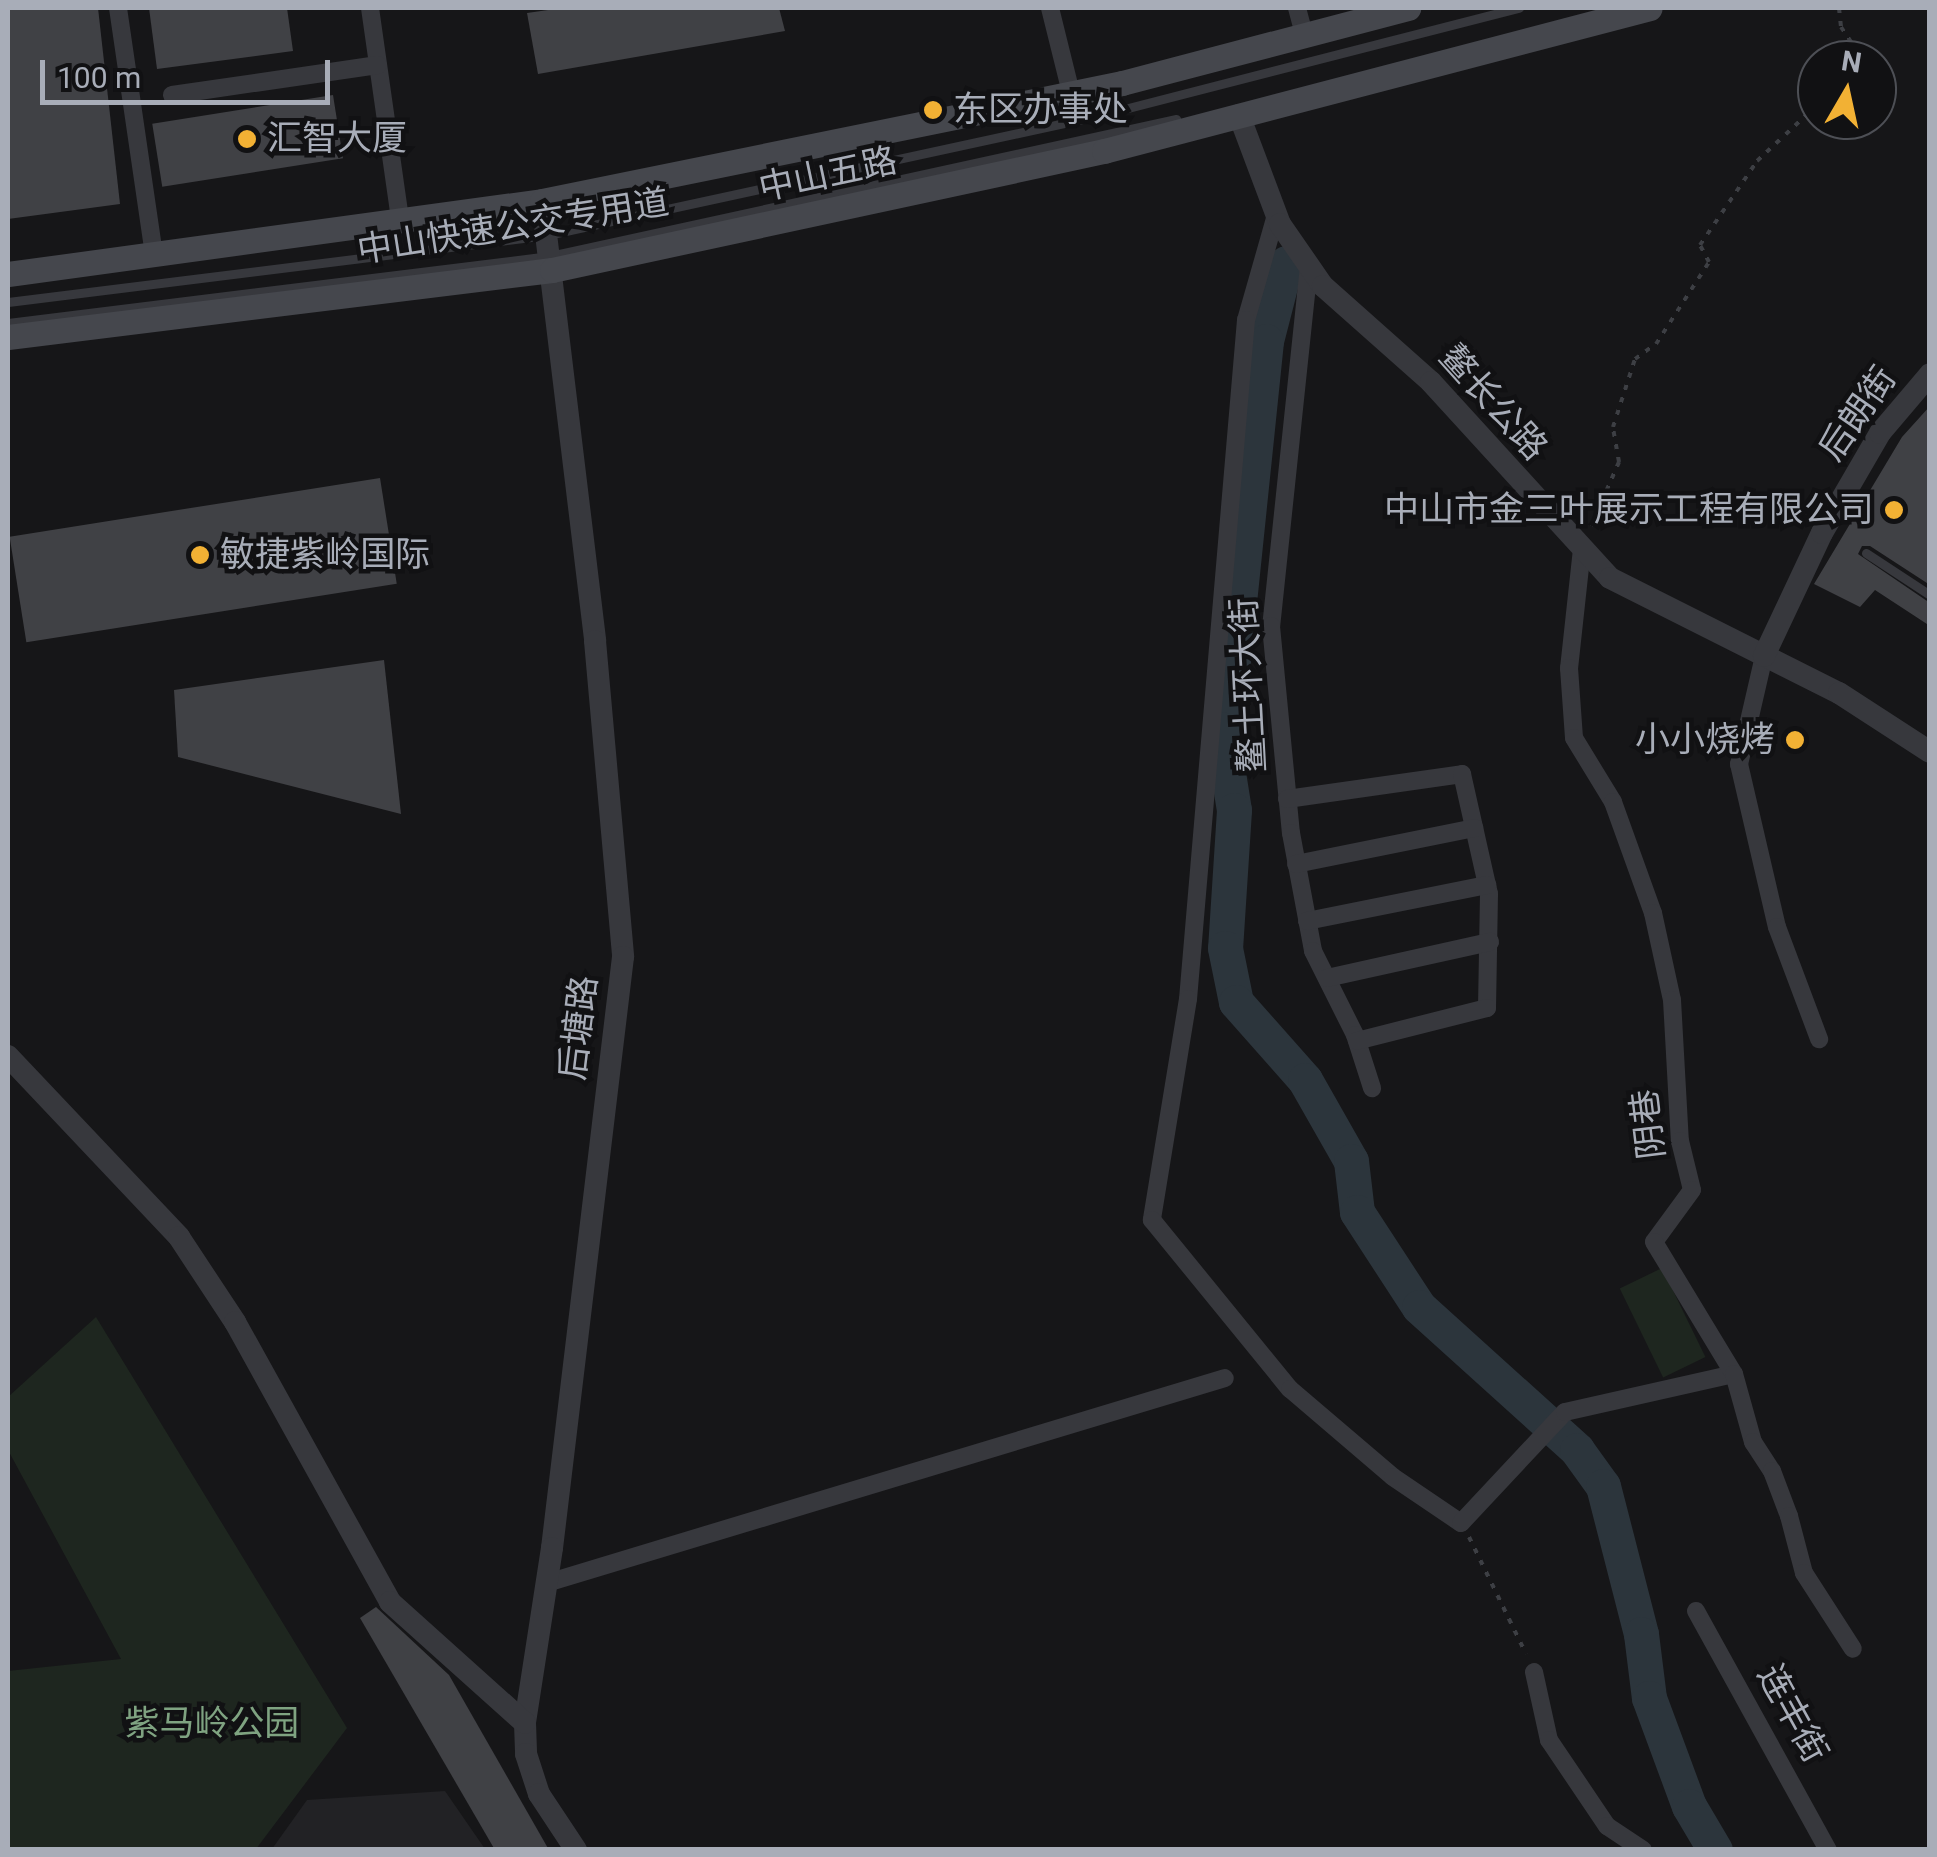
<!DOCTYPE html>
<meta charset="utf-8">
<style>
body{margin:0}
#map{position:relative;width:1937px;height:1857px;overflow:hidden;background:#161618;font-family:Roboto,"Noto Sans SC",sans-serif}
div>[style]{position:absolute}
[style*='--x']{left:calc(var(--x)*1px);top:calc(var(--y)*1px);width:calc(var(--w)*1px);rotate:calc(var(--a)*1deg)}
.built>*{inset:0;background:#222225}
.green>*{inset:0;background:#1e261f;transform-origin:0 0}
.river>*{height:35px;margin:-17.5px;padding:0 17.5px;transform-origin:17.5px;border-radius:17.5px;background:#2c353c}
.building>*{inset:0;background:#404145;transform-origin:0 0}
.path>*{height:4px;margin-top:-2px;transform-origin:0;background:repeating-linear-gradient(90deg,#3d3f44 0 5px,transparent 0 13px)}
.service>*{height:9px;margin:-4.5px;padding:0 4.5px;transform-origin:4.5px;border-radius:4.5px;background:#37383d}
.minor>*{height:18px;margin:-9px;padding:0 9px;transform-origin:9px;border-radius:9px;background:#37383d}
.tertiary>*{height:22px;margin:-11px;padding:0 11px;transform-origin:11px;border-radius:11px;background:#37383d}
.secondary>*{height:25px;margin:-12.5px;padding:0 12.5px;transform-origin:12.5px;border-radius:12.5px;background:#45474d}
.dots>*{width:28px;height:28px;translate:-50% -50%;box-sizing:border-box;border:5px solid #111113;border-radius:50%}
span{translate:-50% -50%;white-space:nowrap;text-align:center;line-height:1.15;-webkit-text-stroke:9px #111113;paint-order:stroke}
.poi-label{font-size:35px;color:#a8adb8}
.left{translate:0 -50%;text-align:left}
.right{translate:-100% -50%;text-align:right}
.street-label{font-size:35px;color:#a8adb8}
.park-label{font-size:35px;color:#7fa381}
.frame{position:absolute;inset:0;border:10px solid #a8adb8;pointer-events:none}
.north{position:absolute;left:1797px;top:40px;width:100px;height:100px;box-sizing:border-box;background:#111113;border:2px solid #4d4f55;border-radius:50%;rotate:9deg;font-size:28px;font-weight:700;line-height:40px;text-align:center;color:#a8adb8}
.north::after{content:'';display:block;margin:auto;width:35px;height:45px;background:#f2b134;clip-path:polygon(50% 0,100% 100%,50% 72%,0 100%)}
.scale{position:absolute;left:40px;top:60px;width:290px;height:45px;box-sizing:border-box;border:5px solid #a8adb8;border-top:0;padding-left:12px;font-size:30px;line-height:35px;white-space:nowrap;color:#a8adb8;-webkit-text-stroke:8px #111113;paint-order:stroke}
</style>
<div id="map">
<div class="built">
<div style="clip-path:polygon(445px 1791px,485px 1849px,272px 1849px,307px 1800px)"></div>
</div>
<div class="green">
<div style="left:1662px;top:1268px;width:99px;height:47px;rotate:64deg"></div>
<div style="clip-path:polygon(96px 1317px,347px 1728px,256px 1849px,8px 1849px,8px 1671px,121px 1659px,8px 1450px,8px 1397px)"></div>
</div>
<div class="river">
<div style="--x:1286;--y:263;--w:81;--a:104.4"></div>
<div style="--x:1266;--y:341;--w:321;--a:95.9"></div>
<div style="--x:1233;--y:660;--w:70;--a:99.9"></div>
<div style="--x:1221;--y:729;--w:82;--a:80.9"></div>
<div style="--x:1234;--y:810;--w:138;--a:93.7"></div>
<div style="--x:1225;--y:948;--w:55;--a:78.5"></div>
<div style="--x:1236;--y:1002;--w:104;--a:48.5"></div>
<div style="--x:1305;--y:1080;--w:93;--a:60.4"></div>
<div style="--x:1351;--y:1161;--w:51;--a:83.3"></div>
<div style="--x:1357;--y:1212;--w:113;--a:56.9"></div>
<div style="--x:1419;--y:1307;--w:213;--a:42.1"></div>
<div style="--x:1577;--y:1450;--w:44;--a:54.2"></div>
<div style="--x:1603;--y:1486;--w:153;--a:75.6"></div>
<div style="--x:1641;--y:1634;--w:64;--a:82.9"></div>
<div style="--x:1649;--y:1698;--w:115;--a:69.7"></div>
<div style="--x:1689;--y:1806;--w:51;--a:59.4"></div>
</div>
<div class="building">
<div style="clip-path:polygon(8px 8px,98px 8px,120px 204px,8px 219px)"></div>
<div style="clip-path:polygon(149px 8px,287px 8px,293px 51px,157px 69px)"></div>
<div style="clip-path:polygon(562px 8px,779px 8px,785px 31px,538px 74px,527px 13px)"></div>
<div style="left:333px;top:95px;width:64px;height:183px;rotate:81deg"></div>
<div style="clip-path:polygon(1930px 406px,1930px 585px,1870px 546px,1862px 546px,1858px 554px,1930px 603px,1930px 626px,1875px 590px,1860px 607px,1814px 584px,1902px 437px)"></div>
<div style="left:380px;top:478px;width:107px;height:375px;rotate:81deg"></div>
<div style="clip-path:polygon(384px 660px,401px 814px,178px 757px,174px 690px)"></div>
<div style="clip-path:polygon(376px 1607px,449px 1675px,549px 1850px,495px 1850px,360px 1618px)"></div>
</div>
<div class="path">
<div style="--x:1839;--y:8;--w:19;--a:84"></div>
<div style="--x:1841;--y:27;--w:40;--a:56"></div>
<div style="--x:1591;--y:526;--w:70;--a:-66.4"></div>
<div style="--x:1619;--y:462;--w:36;--a:-100"></div>
<div style="--x:1613;--y:427;--w:71;--a:-72.1"></div>
<div style="--x:1635;--y:359;--w:26;--a:-36"></div>
<div style="--x:1656;--y:344;--w:98;--a:-57.1"></div>
<div style="--x:1709;--y:262;--w:19;--a:-118"></div>
<div style="--x:1700;--y:245;--w:102;--a:-55.8"></div>
<div style="--x:1757;--y:161;--w:82;--a:-43"></div>
<div style="--x:1469;--y:1537;--w:130;--a:64"></div>
</div>
<div class="service">
<div style="--x:8;--y:302;--w:543;--a:-7.09"></div>
<div style="--x:547;--y:235;--w:563;--a:-12.21"></div>
<div style="--x:1097;--y:116;--w:436;--a:-14.4"></div>
<div style="--x:8;--y:323;--w:546;--a:-7.05"></div>
<div style="--x:550;--y:256;--w:641;--a:-12.34"></div>
<div style="--x:1866;--y:553;--w:77;--a:33.3"></div>
</div>
<div class="minor">
<div style="--x:118;--y:8;--w:249;--a:81.7"></div>
<div style="--x:370;--y:8;--w:214;--a:81.9"></div>
<div style="--x:1050;--y:8;--w:88;--a:76.1"></div>
<div style="--x:1297;--y:8;--w:28;--a:75"></div>
<div style="--x:172;--y:95;--w:208;--a:-8.3"></div>
<div style="--x:1276;--y:215;--w:109;--a:105.9"></div>
<div style="--x:1246;--y:320;--w:681;--a:94.88"></div>
<div style="--x:1188;--y:999;--w:224;--a:99.3"></div>
<div style="--x:1152;--y:1220;--w:218;--a:50.8"></div>
<div style="--x:1290;--y:1389;--w:135;--a:40.5"></div>
<div style="--x:1393;--y:1477;--w:82;--a:34.1"></div>
<div style="--x:1461;--y:1523;--w:152;--a:-46.9"></div>
<div style="--x:1565;--y:1412;--w:173;--a:-12.7"></div>
<div style="--x:1309;--y:266;--w:362;--a:96"></div>
<div style="--x:1271;--y:626;--w:208;--a:84.5"></div>
<div style="--x:1291;--y:833;--w:120;--a:79.4"></div>
<div style="--x:1313;--y:951;--w:94;--a:63.4"></div>
<div style="--x:1355;--y:1035;--w:56;--a:72.2"></div>
<div style="--x:1582;--y:549;--w:120;--a:96.2"></div>
<div style="--x:1569;--y:668;--w:70;--a:85.9"></div>
<div style="--x:1574;--y:738;--w:75;--a:58.6"></div>
<div style="--x:1613;--y:802;--w:118;--a:70.2"></div>
<div style="--x:1653;--y:913;--w:89;--a:77.7"></div>
<div style="--x:1672;--y:1000;--w:141;--a:86.8"></div>
<div style="--x:1680;--y:1141;--w:50;--a:76.2"></div>
<div style="--x:1692;--y:1190;--w:64;--a:126.2"></div>
<div style="--x:1654;--y:1242;--w:154;--a:58.8"></div>
<div style="--x:1734;--y:1374;--w:71;--a:74.4"></div>
<div style="--x:1753;--y:1442;--w:35;--a:57"></div>
<div style="--x:1772;--y:1471;--w:48;--a:69.3"></div>
<div style="--x:1789;--y:1516;--w:59;--a:75.3"></div>
<div style="--x:1804;--y:1573;--w:90;--a:57.2"></div>
<div style="--x:1764;--y:656;--w:111;--a:103"></div>
<div style="--x:1739;--y:764;--w:167;--a:76.9"></div>
<div style="--x:1777;--y:927;--w:120;--a:69.4"></div>
<div style="--x:1287;--y:799;--w:177;--a:-8.1"></div>
<div style="--x:1462;--y:774;--w:123;--a:77.3"></div>
<div style="--x:1489;--y:894;--w:114;--a:91"></div>
<div style="--x:1487;--y:1008;--w:134;--a:165.8"></div>
<div style="--x:1296;--y:864;--w:182;--a:-11.4"></div>
<div style="--x:1307;--y:921;--w:184;--a:-11.3"></div>
<div style="--x:1327;--y:978;--w:167;--a:-12.5"></div>
<div style="--x:547;--y:1583;--w:708;--a:-16.82"></div>
<div style="--x:1696;--y:1611;--w:273;--a:61.1"></div>
<div style="--x:1534;--y:1672;--w:70;--a:77.6"></div>
<div style="--x:1549;--y:1740;--w:104;--a:56"></div>
<div style="--x:1607;--y:1826;--w:43;--a:33.7"></div>
</div>
<div class="tertiary">
<div style="--x:1239;--y:115;--w:116;--a:69.4"></div>
<div style="--x:1280;--y:224;--w:75;--a:55.3"></div>
<div style="--x:1323;--y:286;--w:144;--a:41.6"></div>
<div style="--x:1431;--y:382;--w:265;--a:47.6"></div>
<div style="--x:1610;--y:578;--w:256;--a:26.7"></div>
<div style="--x:1839;--y:693;--w:108;--a:33"></div>
<div style="--x:542;--y:201;--w:443;--a:83.1"></div>
<div style="--x:595;--y:641;--w:317;--a:84.9"></div>
<div style="--x:623;--y:957;--w:595;--a:96.85"></div>
<div style="--x:552;--y:1548;--w:177;--a:98.8"></div>
<div style="--x:525;--y:1723;--w:31;--a:88"></div>
<div style="--x:526;--y:1754;--w:42;--a:72"></div>
<div style="--x:539;--y:1794;--w:67;--a:56.5"></div>
<div style="--x:1764;--y:656;--w:136;--a:-64.8"></div>
<div style="--x:1822;--y:533;--w:116;--a:-59.9"></div>
<div style="--x:1880;--y:433;--w:77;--a:-49.7"></div>
<div style="--x:8;--y:1056;--w:249;--a:46.6"></div>
<div style="--x:179;--y:1237;--w:102;--a:56.6"></div>
<div style="--x:235;--y:1322;--w:320;--a:61"></div>
<div style="--x:390;--y:1602;--w:181;--a:41.9"></div>
</div>
<div class="secondary">
<div style="--x:8;--y:274;--w:539;--a:-7.78"></div>
<div style="--x:542;--y:201;--w:592;--a:-11.5"></div>
<div style="--x:1122;--y:83;--w:296;--a:-14.7"></div>
<div style="--x:8;--y:337;--w:548;--a:-7.02"></div>
<div style="--x:552;--y:270;--w:565;--a:-12.17"></div>
<div style="--x:1104;--y:151;--w:564;--a:-14.68"></div>
</div>
<div class="dots">
<div style="left:933px;top:110px;background:#f2b134"></div>
<div style="left:247px;top:139px;background:#f2b134"></div>
<div style="left:1894px;top:510px;background:#f2b134"></div>
<div style="left:200px;top:555px;background:#f2b134"></div>
<div style="left:1795px;top:740px;background:#f2b134"></div>
</div>
<div class="poi-label">
<span class="left" style="left:953px;top:110px">东区办事处</span>
<span class="left" style="left:267px;top:139px">汇智大厦</span>
<span class="right" style="left:1874px;top:510px">中山市金三叶展示工程有限公司</span>
<span class="left" style="left:220px;top:555px">敏捷紫岭国际</span>
<span class="right" style="left:1775px;top:740px">小小烧烤</span>
</div>
<div class="street-label">
<span style="left:828px;top:175px;rotate:-12deg">中山五路</span>
<span style="left:513px;top:227px;rotate:-9deg">中山快速公交专用道</span>
<span style="left:1493px;top:403px;rotate:48deg">鳌长公路</span>
<span style="left:1858px;top:414px;rotate:-55deg">后朗街</span>
<span style="left:1249px;top:685px;rotate:-93deg">鳌土环大街</span>
<span style="left:579px;top:1028px;rotate:-83deg">后塘路</span>
<span style="left:1649px;top:1124px;rotate:-97deg">阴巷</span>
<span style="left:1792px;top:1714px;rotate:61deg">连丰街</span>
</div>
<div class="park-label">
<span style="left:212px;top:1724px">紫马岭公园</span>
</div>
<div class="frame"></div>
<div class="north">N</div>
<div class="scale">100 m</div>
</div>
